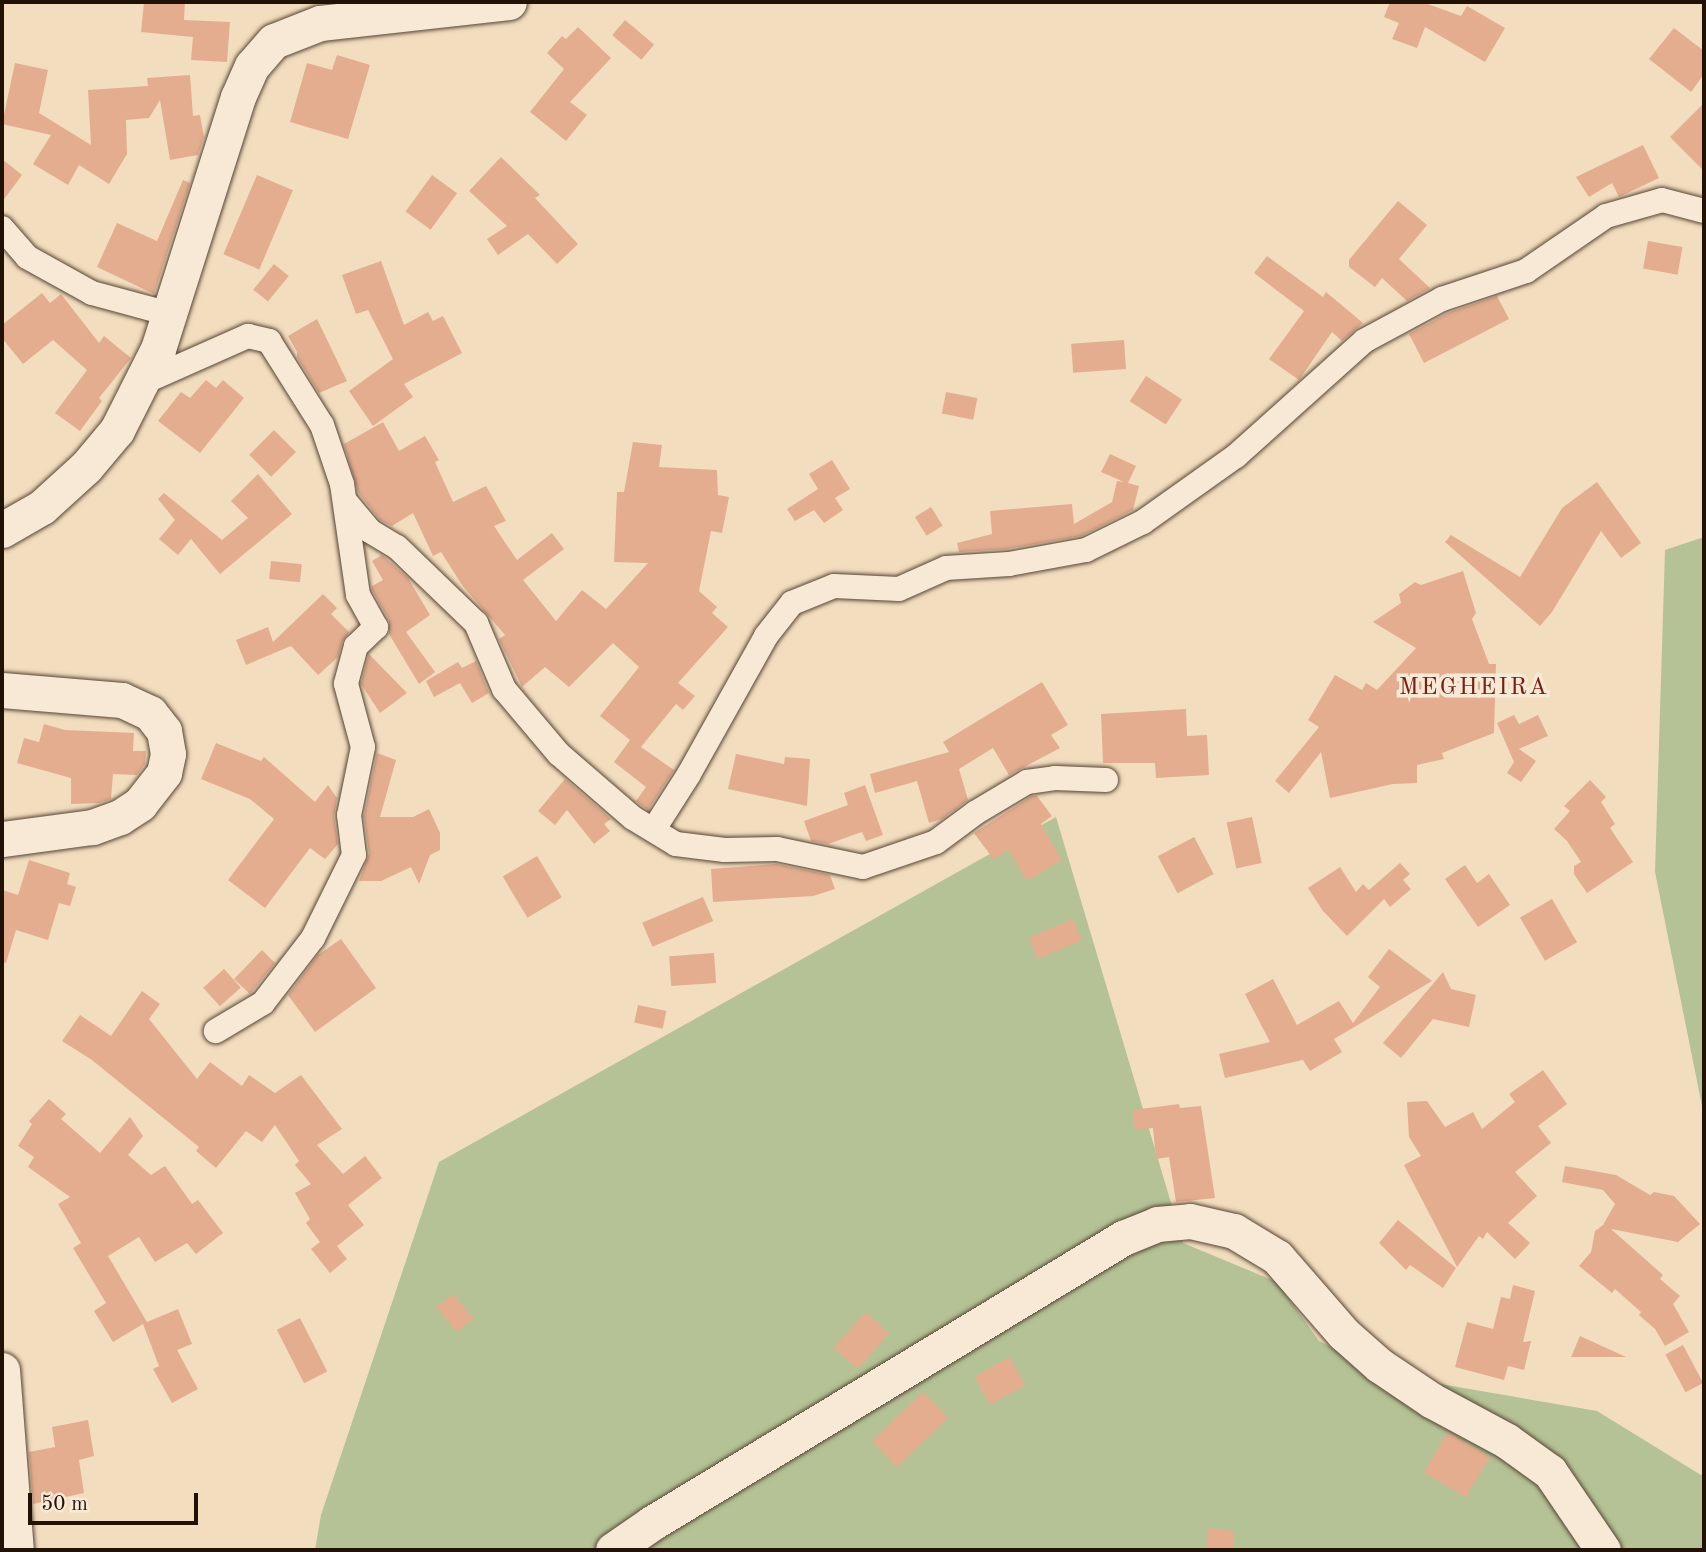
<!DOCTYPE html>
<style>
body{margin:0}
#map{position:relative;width:1706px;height:1552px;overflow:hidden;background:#f3ddbf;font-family:"Old Standard TT",serif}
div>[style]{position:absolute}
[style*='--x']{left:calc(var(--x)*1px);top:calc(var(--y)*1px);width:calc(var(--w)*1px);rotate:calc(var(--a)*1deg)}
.green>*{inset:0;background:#b5c296}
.building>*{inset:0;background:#e4ad90;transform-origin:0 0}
.roads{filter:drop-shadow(0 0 2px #564534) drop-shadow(0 0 2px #564534)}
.minor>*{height:24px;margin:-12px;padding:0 12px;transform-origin:12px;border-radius:12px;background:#f7e9d5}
.secondary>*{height:35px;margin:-17.5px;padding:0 17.5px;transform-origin:17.5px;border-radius:17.5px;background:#f7e9d5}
span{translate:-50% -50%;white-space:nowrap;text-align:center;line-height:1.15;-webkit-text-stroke:7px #f7e9d5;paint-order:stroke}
.quarter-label{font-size:24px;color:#7a1f14;letter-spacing:2px}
.frame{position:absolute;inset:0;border:4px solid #221206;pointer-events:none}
.scale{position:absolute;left:28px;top:1493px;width:170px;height:32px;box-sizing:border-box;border:4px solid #221206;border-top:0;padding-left:9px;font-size:21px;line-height:24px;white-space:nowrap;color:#221206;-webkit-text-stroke:5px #f7e9d5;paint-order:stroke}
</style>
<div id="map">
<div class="green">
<div style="clip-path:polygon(1704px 537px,1704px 1116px,1655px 872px,1665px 550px)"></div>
<div style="clip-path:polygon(1056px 817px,1183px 1243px,1277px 1282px,1319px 1341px,1388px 1375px,1597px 1411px,1701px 1475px,1704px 1472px,1704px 1550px,315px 1550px,321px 1515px,439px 1162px)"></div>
</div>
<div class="building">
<div style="clip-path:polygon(144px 2px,185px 2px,184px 20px,230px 22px,227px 62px,191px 60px,193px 37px,141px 32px)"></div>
<div style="clip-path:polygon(1390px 2px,1422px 2px,1461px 16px,1467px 6px,1505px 28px,1485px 62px,1425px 27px,1417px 48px,1392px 39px,1399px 23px,1384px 17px)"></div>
<div style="left:625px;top:20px;width:38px;height:20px;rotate:40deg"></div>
<div style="clip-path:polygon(578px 27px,611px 58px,570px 102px,587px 115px,566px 141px,530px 112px,564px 69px,547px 53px,562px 36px,566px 39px)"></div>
<div style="clip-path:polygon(1674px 28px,1704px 51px,1704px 74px,1691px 92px,1649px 59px)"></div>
<div style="clip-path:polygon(337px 55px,370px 65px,348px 139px,290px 122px,307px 63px,332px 70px)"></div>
<div style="clip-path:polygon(15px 63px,48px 70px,39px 113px,91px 145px,88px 90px,148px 86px,147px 78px,190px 75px,193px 116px,200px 115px,204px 137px,198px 155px,170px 160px,160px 100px,149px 118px,126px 120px,127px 154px,109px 184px,79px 165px,68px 185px,33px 164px,51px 135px,2px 124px)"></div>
<div style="clip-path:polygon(1704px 103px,1704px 171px,1670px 137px)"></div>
<div style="clip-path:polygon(1643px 145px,1659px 178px,1619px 197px,1612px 183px,1589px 197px,1576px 177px)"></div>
<div style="clip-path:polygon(501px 157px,540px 195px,535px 198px,578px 244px,557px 264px,528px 234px,498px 255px,487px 239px,507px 226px,469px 191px)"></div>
<div style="clip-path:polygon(2px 159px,22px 175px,2px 202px)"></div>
<div style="left:257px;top:175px;width:39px;height:86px;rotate:23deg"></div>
<div style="left:432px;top:175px;width:31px;height:45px;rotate:36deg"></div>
<div style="clip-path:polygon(183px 180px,190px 183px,154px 294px,97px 267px,117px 223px,157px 241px)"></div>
<div style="clip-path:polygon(1398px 201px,1427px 225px,1399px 259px,1430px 288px,1407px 301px,1382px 278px,1375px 287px,1349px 267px,1349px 260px)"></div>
<div style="left:1648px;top:241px;width:35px;height:28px;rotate:10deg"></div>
<div style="clip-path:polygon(1267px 256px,1323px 297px,1326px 292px,1363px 323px,1342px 341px,1332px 332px,1299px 380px,1269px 359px,1304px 311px,1254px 273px)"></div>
<div style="clip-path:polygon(381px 261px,404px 325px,428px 312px,433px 321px,443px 316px,462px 353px,404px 384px,413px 397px,373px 426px,349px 391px,393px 359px,368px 310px,356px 314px,342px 275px)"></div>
<div style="left:274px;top:264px;width:19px;height:33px;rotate:39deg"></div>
<div style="clip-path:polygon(42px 293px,50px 303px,61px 294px,99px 343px,104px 336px,131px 358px,99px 398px,102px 401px,80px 431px,55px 413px,87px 370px,53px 340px,23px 364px,2px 338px,2px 325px)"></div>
<div style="clip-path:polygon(1497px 296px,1509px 319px,1424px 363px,1409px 334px,1448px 313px)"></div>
<div style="clip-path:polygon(317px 319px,347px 381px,319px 393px,297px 357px,297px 352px,288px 336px)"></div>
<div style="left:1124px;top:340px;width:29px;height:53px;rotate:86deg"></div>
<div style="left:1146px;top:376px;width:43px;height:30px;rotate:33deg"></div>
<div style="clip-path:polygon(206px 380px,216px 388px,223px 380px,244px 398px,200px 453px,158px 421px,181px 392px,190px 398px)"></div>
<div style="left:946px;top:392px;width:32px;height:22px;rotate:11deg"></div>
<div style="clip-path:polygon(383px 422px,399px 451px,425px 436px,439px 460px,435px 462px,453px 502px,486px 486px,506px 521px,494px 526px,517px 560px,552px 533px,564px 549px,523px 580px,556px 621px,582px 590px,606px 609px,648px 563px,614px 562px,617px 492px,624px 492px,633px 442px,662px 445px,659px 467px,717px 470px,718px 495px,729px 497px,722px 533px,711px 531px,699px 591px,717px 607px,712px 613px,728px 627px,678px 683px,695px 696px,683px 710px,676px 704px,641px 747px,674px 770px,648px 810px,636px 801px,646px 787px,614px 762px,630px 740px,600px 716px,639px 667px,613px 643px,569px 687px,545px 667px,522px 687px,499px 639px,505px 635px,462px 585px,441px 552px,433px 556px,413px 513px,392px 526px,380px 520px,358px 492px,344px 444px)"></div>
<div style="left:274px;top:430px;width:31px;height:35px;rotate:45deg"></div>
<div style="clip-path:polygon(1110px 454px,1136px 466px,1128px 483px,1139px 486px,1133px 510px,1081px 536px,1007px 549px,959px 552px,957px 543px,992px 534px,990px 511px,1072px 504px,1074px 524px,1112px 502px,1117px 481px,1124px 482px,1101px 472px)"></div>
<div style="clip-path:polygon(832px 460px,850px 489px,835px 498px,843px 510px,824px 523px,814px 510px,795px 521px,787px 509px,818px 489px,809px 474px)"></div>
<div style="clip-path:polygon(258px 474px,292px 514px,220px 574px,191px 539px,178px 555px,159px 539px,175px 520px,158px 499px,164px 493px,222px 540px,248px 518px,231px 501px)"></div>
<div style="clip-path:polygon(1597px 482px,1641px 543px,1621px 558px,1601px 531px,1552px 612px,1540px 626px,1445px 542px,1451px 535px,1520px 577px,1562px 508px)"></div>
<div style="left:931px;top:507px;width:22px;height:19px;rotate:58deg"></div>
<div style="clip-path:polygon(382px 555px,408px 578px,430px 615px,406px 632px,435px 672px,419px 684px,389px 634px,389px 620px,372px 590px,372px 586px,383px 580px,372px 561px)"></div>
<div style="left:271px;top:561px;width:31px;height:18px;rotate:6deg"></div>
<div style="clip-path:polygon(1463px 571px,1476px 613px,1472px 619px,1489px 664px,1496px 664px,1494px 733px,1442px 753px,1444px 759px,1417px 765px,1417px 783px,1393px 784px,1330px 798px,1321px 752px,1289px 793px,1275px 781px,1319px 727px,1308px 720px,1335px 675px,1362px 690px,1366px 683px,1377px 690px,1416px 648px,1373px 622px,1401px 603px,1399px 594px,1415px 582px,1421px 585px)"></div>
<div style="clip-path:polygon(323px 594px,337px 608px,331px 614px,349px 632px,342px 642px,338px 657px,318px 675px,291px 646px,246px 665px,236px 640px,268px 627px,273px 642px)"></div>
<div style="clip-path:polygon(369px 654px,407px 693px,380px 713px,361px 684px)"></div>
<div style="clip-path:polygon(476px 661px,489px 693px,472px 703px,460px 683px,434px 697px,426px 681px,458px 662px,462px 668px)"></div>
<div style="clip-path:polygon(1042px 682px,1068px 725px,1051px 735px,1060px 748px,1009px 775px,993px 748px,959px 769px,968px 800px,942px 819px,929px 823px,917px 781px,875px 793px,870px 774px,949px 752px,943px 742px)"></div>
<div style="clip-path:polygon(1186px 709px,1187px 736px,1207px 735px,1209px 775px,1156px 778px,1155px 763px,1103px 763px,1101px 714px)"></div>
<div style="clip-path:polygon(1514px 715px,1519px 724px,1538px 715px,1548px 736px,1519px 749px,1536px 761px,1521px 782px,1507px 773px,1514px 762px,1497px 723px)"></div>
<div style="clip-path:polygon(44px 724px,65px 730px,134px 733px,133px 751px,146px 751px,145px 764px,137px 775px,113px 774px,111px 799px,99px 803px,71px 804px,71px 778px,17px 763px,24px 738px,39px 742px)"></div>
<div style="clip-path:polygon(216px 743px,261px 761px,264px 757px,315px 802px,328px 785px,337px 798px,334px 816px,338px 844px,325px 859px,310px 848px,265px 908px,228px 880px,274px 819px,250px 799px,201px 779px)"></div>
<div style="clip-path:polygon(377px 753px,396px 760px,380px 817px,413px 817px,429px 809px,440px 833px,440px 850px,430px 855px,419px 884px,411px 867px,381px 881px,359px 881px,369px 854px,364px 816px)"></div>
<div style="clip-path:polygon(736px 754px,784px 764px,785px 757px,810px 759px,807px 806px,728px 789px)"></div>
<div style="clip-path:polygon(565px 779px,611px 819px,604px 824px,610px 831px,594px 844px,567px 810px,555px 825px,538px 811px)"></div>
<div style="clip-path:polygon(1590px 780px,1606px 797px,1601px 802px,1615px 824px,1610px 828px,1633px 862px,1587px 893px,1574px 874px,1574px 866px,1581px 862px,1567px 841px,1554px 829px,1570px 811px,1564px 806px)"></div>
<div style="clip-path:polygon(865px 785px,883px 835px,866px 841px,862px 832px,828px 844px,811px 841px,804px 821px,848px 805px,844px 793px)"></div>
<div style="clip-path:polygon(1032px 796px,1037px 796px,1052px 816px,1041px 824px,1062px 860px,1027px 881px,1008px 849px,994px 860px,974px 833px)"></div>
<div style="left:1252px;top:817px;width:47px;height:26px;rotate:78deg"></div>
<div style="left:1194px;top:837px;width:42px;height:41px;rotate:62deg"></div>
<div style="left:537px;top:856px;width:48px;height:40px;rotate:59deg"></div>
<div style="clip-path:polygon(29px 860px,70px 873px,67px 884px,76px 887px,70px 906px,59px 903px,48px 940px,16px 930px,6px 963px,2px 962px,2px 890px,18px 895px)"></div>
<div style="clip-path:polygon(1400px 863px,1410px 874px,1403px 880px,1411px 889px,1390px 907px,1384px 899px,1347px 936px,1323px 911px,1308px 888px,1340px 867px,1356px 892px,1363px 884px,1369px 890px)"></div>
<div style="clip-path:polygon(776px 864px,830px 875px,835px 889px,813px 896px,713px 902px,711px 869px)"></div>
<div style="clip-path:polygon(1465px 865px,1477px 883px,1489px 874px,1510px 905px,1478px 927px,1445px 879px)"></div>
<div style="left:703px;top:897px;width:26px;height:66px;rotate:67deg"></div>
<div style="left:1552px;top:899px;width:50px;height:37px;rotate:60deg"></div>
<div style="left:1073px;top:919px;width:23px;height:48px;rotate:67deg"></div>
<div style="clip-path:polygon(341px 939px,376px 988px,315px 1032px,288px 995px,318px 955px)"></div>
<div style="clip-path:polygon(1389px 949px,1432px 981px,1334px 1039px,1342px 1052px,1310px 1071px,1303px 1060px,1225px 1078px,1219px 1054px,1270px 1042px,1245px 994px,1273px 979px,1297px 1025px,1339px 1001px,1353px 1023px,1380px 987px,1368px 977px)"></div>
<div style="clip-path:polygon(262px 950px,275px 963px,250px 994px,234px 979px)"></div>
<div style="left:714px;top:953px;width:30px;height:45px;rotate:86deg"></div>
<div style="left:224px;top:969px;width:25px;height:28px;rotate:48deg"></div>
<div style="clip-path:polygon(1443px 972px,1451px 989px,1476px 995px,1469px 1027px,1433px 1019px,1401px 1058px,1383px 1043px)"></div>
<div style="clip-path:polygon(142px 991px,160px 1004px,149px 1019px,197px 1079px,210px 1062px,242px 1086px,249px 1075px,275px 1093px,301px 1075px,342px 1129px,317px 1145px,343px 1174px,365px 1156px,382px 1178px,348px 1205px,364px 1225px,337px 1246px,347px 1259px,330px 1273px,311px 1249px,320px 1242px,306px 1223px,310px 1219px,295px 1193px,311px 1184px,295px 1165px,299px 1161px,275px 1125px,262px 1142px,246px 1131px,216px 1168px,196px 1151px,199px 1147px,92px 1060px,62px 1041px,80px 1015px,111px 1036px)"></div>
<div style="left:638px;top:1005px;width:29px;height:18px;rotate:12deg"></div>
<div style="clip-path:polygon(1543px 1070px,1567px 1104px,1538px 1126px,1551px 1143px,1515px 1172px,1537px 1196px,1508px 1223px,1530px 1243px,1515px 1259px,1487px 1232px,1483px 1239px,1479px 1236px,1457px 1267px,1404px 1165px,1421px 1156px,1409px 1137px,1407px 1102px,1427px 1101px,1445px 1127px,1473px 1112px,1482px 1129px,1515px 1102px,1509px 1094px)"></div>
<div style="clip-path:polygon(49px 1099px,66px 1114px,61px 1119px,100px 1153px,130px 1117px,143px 1136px,128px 1155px,151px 1175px,165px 1166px,192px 1204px,198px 1200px,223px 1233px,196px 1254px,187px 1243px,155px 1262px,139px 1237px,108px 1256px,147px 1322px,178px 1309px,192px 1344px,177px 1350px,198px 1389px,172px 1403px,153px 1369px,159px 1366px,143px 1324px,113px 1342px,94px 1311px,106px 1303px,73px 1248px,81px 1243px,58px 1204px,70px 1197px,28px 1167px,34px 1157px,18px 1146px,32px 1124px,29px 1121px)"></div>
<div style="clip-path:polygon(1179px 1104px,1180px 1108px,1201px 1106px,1215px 1198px,1176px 1202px,1169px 1157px,1156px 1159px,1153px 1128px,1135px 1130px,1133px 1110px)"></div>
<div style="clip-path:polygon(1565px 1166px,1616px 1175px,1650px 1195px,1654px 1192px,1674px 1196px,1700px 1224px,1678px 1242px,1611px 1229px,1663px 1275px,1660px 1279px,1680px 1296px,1673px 1304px,1689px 1332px,1665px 1346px,1655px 1329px,1639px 1315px,1641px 1312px,1615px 1289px,1612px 1293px,1579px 1266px,1591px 1252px,1595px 1231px,1603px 1225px,1615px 1204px,1603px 1190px,1562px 1182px)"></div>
<div style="clip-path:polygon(1398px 1220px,1456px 1268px,1443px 1288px,1410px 1265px,1406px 1270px,1379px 1243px)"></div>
<div style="clip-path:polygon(1513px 1285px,1535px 1291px,1523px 1342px,1531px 1341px,1524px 1370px,1508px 1366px,1504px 1380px,1455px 1367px,1467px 1322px,1493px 1329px,1501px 1297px,1510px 1299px)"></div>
<div style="left:453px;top:1294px;width:32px;height:21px;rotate:51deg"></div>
<div style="left:865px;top:1312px;width:32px;height:48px;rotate:41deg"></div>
<div style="left:300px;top:1318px;width:60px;height:26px;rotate:63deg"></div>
<div style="clip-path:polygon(1580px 1336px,1626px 1357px,1571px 1357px)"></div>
<div style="left:1683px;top:1345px;width:43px;height:20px;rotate:62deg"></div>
<div style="left:1009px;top:1357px;width:32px;height:40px;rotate:60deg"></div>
<div style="left:923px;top:1392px;width:36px;height:71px;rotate:46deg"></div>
<div style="clip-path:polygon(88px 1420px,94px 1456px,79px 1460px,84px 1493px,33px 1504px,29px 1452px,55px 1447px,52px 1427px)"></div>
<div style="left:1448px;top:1432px;width:49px;height:47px;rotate:31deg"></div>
<div style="clip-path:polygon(1208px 1528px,1234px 1531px,1233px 1550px,1206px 1550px)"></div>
</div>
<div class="roads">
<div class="minor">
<div style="--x:2;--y:228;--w:38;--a:49"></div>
<div style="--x:27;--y:257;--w:74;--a:29"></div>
<div style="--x:92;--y:293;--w:81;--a:15.1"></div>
<div style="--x:144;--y:382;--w:114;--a:-23.9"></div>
<div style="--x:248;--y:336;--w:22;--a:13"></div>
<div style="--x:269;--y:341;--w:99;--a:57.8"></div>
<div style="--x:322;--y:425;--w:62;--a:71.3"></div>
<div style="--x:342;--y:484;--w:112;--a:81.8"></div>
<div style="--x:358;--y:595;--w:37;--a:61"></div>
<div style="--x:376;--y:627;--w:28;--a:136"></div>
<div style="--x:356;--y:646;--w:39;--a:105"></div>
<div style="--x:346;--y:684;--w:65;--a:74.9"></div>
<div style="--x:363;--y:747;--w:69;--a:101.6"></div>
<div style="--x:349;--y:815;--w:40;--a:82.9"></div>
<div style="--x:354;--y:855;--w:93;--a:116.3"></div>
<div style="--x:313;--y:938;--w:82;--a:127.6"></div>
<div style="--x:263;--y:1003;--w:55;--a:149.2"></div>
<div style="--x:345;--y:501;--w:39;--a:50"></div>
<div style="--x:370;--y:531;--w:31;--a:31"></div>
<div style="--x:397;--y:547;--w:110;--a:43.9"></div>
<div style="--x:476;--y:623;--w:72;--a:67"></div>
<div style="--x:504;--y:689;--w:85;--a:49.8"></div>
<div style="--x:559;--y:754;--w:98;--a:40.9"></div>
<div style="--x:633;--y:818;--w:50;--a:31.2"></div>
<div style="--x:676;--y:844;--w:49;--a:7"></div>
<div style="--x:725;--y:850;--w:52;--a:-1.1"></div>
<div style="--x:777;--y:849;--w:88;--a:11.8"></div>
<div style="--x:863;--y:867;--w:77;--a:-18.9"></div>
<div style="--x:936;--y:842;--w:49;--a:-36.6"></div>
<div style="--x:975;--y:813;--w:61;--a:-30.8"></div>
<div style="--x:1027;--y:782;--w:28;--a:-8"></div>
<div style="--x:1055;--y:778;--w:51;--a:2.2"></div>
<div style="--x:654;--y:829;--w:65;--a:-57.5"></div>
<div style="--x:689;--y:774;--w:158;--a:-60.8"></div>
<div style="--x:766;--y:636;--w:42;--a:-51.8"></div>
<div style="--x:792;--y:603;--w:45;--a:-22"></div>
<div style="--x:834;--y:586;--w:65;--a:2.6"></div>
<div style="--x:899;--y:589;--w:51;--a:-24.1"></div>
<div style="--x:946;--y:568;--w:63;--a:-3.6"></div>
<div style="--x:1009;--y:564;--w:78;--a:-10.3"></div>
<div style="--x:1086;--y:550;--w:64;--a:-26.2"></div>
<div style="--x:1143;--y:522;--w:114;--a:-35.4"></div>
<div style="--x:1236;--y:456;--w:172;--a:-41.9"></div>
<div style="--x:1364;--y:341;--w:89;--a:-28.3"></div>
<div style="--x:1442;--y:299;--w:89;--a:-18.4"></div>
<div style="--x:1526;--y:271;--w:97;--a:-34.5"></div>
<div style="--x:1606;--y:216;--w:58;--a:-15.9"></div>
<div style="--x:1662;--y:200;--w:43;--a:14.7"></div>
</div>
<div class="secondary">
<div style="--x:2;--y:530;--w:46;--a:-29.9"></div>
<div style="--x:42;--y:507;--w:59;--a:-42.3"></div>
<div style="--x:86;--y:467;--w:48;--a:-50"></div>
<div style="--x:117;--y:430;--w:91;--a:-63.2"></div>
<div style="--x:158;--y:349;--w:264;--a:-72.4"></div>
<div style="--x:238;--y:97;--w:34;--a:-66"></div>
<div style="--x:252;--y:66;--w:33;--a:-49"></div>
<div style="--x:274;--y:41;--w:49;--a:-21.4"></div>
<div style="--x:320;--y:23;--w:190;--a:-6.3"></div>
<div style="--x:2;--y:690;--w:120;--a:4.8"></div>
<div style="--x:122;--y:700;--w:31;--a:25"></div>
<div style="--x:150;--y:713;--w:23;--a:52"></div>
<div style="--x:164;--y:731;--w:23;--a:80"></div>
<div style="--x:168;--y:754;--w:19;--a:102"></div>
<div style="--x:164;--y:773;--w:39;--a:128"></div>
<div style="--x:140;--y:804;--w:24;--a:147"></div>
<div style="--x:120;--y:817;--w:30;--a:160"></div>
<div style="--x:92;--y:827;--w:91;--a:172.4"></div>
<div style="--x:2;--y:1370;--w:181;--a:85.6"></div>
<div style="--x:613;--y:1550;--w:47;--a:-34.7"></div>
<div style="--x:652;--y:1523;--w:551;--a:-31.18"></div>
<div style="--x:1123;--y:1238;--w:37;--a:-22"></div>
<div style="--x:1157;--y:1224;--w:33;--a:-5"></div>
<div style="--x:1190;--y:1221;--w:45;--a:12.8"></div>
<div style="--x:1234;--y:1231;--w:50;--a:31.2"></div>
<div style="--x:1277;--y:1257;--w:102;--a:49"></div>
<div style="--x:1344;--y:1334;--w:47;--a:41.5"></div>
<div style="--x:1379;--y:1365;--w:63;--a:33.9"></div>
<div style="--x:1431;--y:1400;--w:86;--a:28.3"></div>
<div style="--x:1507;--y:1441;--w:53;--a:35.8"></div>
<div style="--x:1550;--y:1472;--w:94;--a:55.8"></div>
</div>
</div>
<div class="quarter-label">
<span style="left:1474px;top:689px">MEGHEIRA</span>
</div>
<div class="frame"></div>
<div class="scale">50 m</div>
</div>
